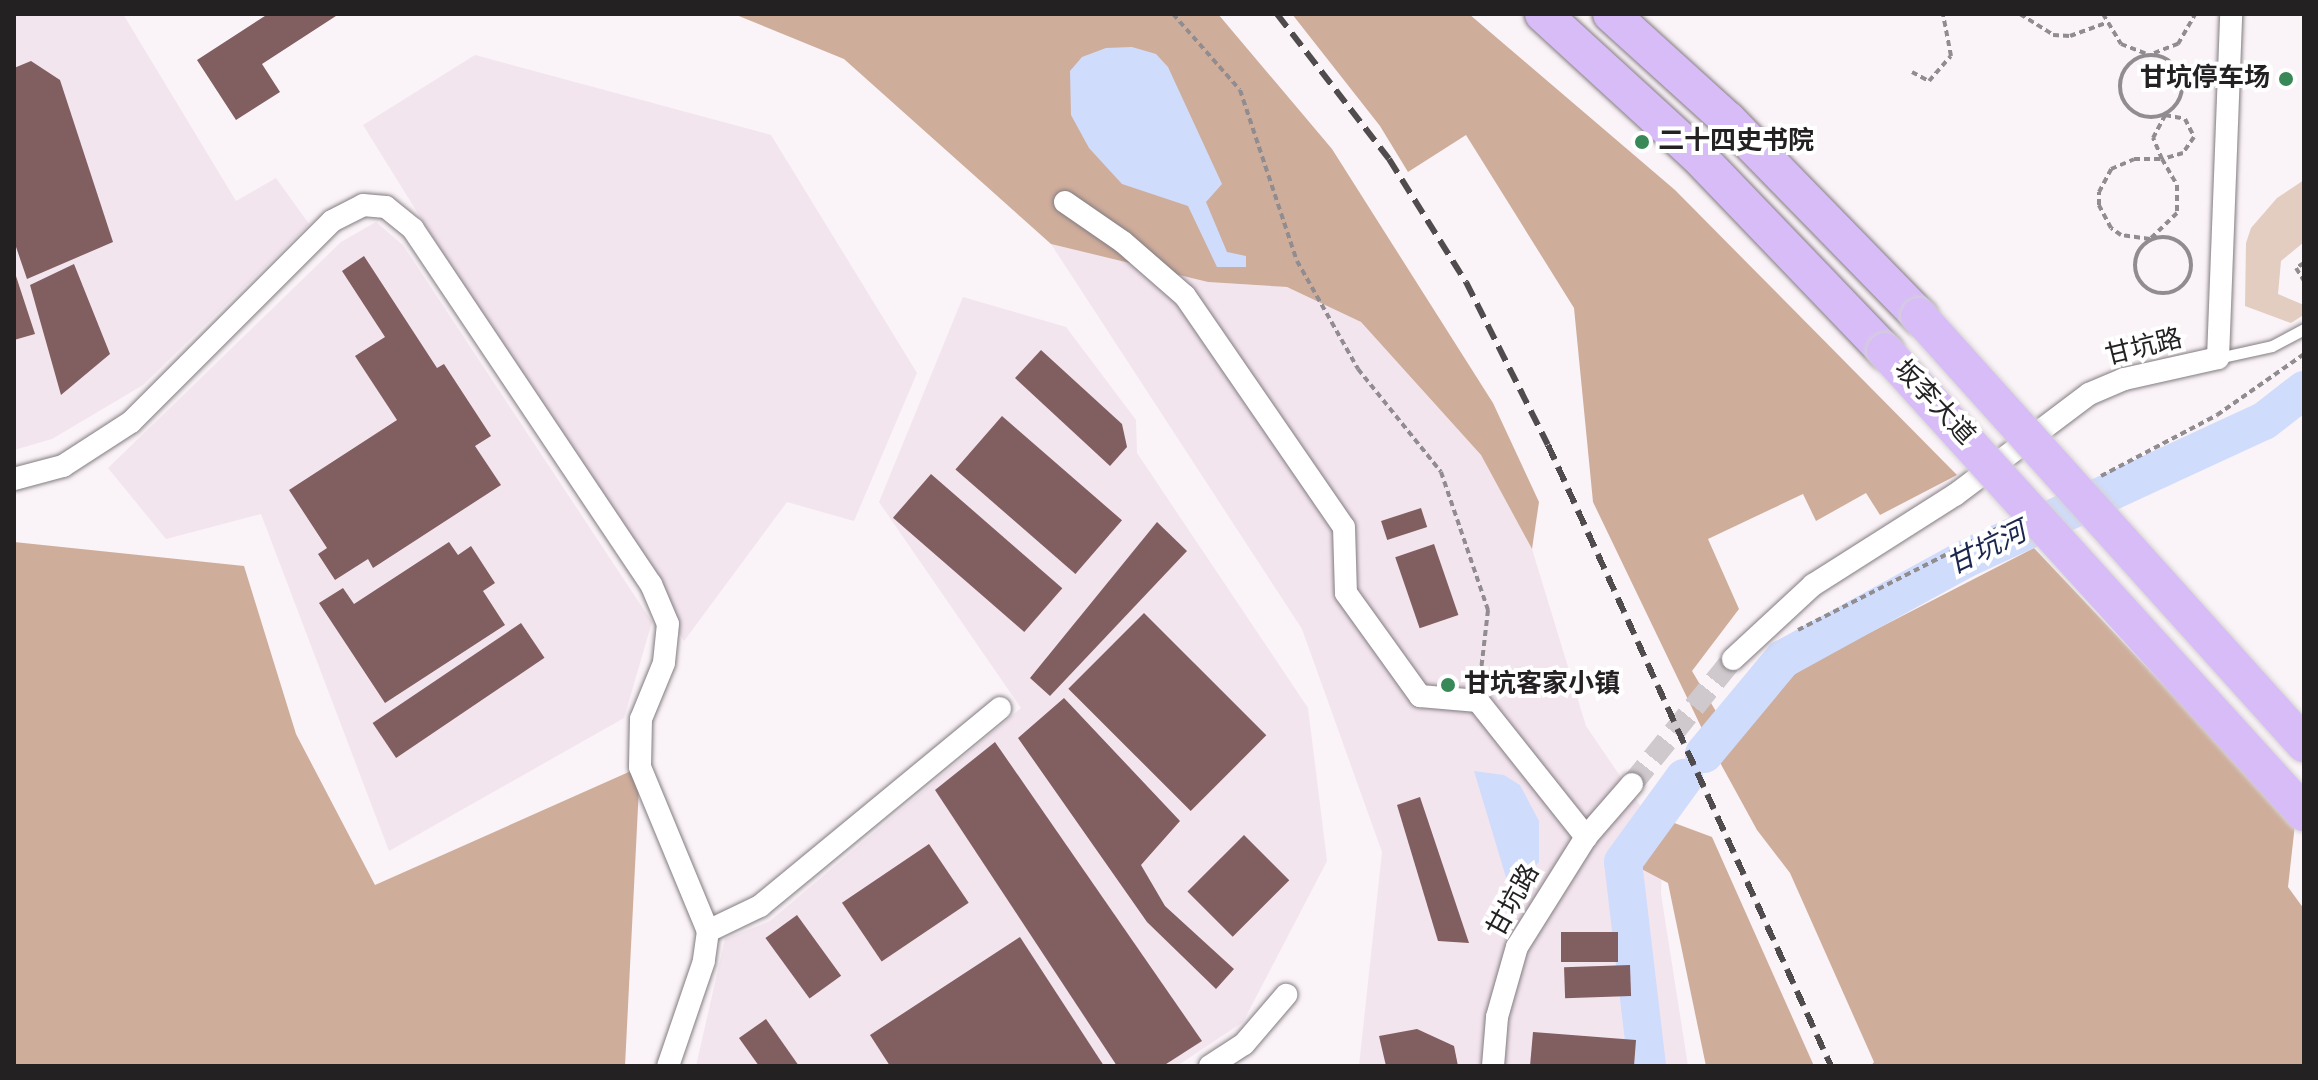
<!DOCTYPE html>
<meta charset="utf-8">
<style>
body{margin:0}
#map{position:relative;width:2318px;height:1080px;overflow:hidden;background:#faf3f7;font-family:"Sofia Sans Condensed","Noto Sans SC",sans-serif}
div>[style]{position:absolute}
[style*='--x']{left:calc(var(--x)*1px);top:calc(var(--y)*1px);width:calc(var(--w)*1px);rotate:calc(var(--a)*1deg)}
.built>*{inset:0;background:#f3e5ee}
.green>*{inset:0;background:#e3cdc1}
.forest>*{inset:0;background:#cfad9b}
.water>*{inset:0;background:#d0dcfc}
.river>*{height:38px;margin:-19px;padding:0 19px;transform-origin:19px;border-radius:19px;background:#d0dcfc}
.building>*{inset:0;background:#815e60;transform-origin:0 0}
.street-tunnel>*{height:22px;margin-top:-11px;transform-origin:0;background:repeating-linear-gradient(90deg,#cfc9cd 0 22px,transparent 0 33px)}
.path>*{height:4px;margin-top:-2px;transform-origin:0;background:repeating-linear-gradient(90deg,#918c8f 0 6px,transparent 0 10px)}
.path>.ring{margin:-2px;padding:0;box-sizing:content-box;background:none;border:4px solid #918c8f;border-radius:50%}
.roads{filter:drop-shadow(0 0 2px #827c80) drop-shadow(0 0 2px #827c80)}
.lane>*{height:11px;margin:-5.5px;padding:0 5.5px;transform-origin:5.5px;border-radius:5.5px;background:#fff}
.street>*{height:22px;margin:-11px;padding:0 11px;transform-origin:11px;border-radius:11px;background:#fff}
.primary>*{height:36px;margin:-18px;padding:0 18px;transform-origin:18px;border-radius:18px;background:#d8bcf8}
.rail>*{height:6px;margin-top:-3px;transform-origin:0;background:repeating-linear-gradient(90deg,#504c4e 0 16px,transparent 0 24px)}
.bridges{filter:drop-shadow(0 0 2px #d3d3d3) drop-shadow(0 0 2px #d3d3d3)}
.primary-bridge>*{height:36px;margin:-18px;padding:0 18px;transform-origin:18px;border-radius:18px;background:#d8bcf8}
.dots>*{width:22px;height:22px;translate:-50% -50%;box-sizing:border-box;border:4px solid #fff;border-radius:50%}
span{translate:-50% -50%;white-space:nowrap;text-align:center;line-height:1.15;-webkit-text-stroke:8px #fff;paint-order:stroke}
.poi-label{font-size:26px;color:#242123;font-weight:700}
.right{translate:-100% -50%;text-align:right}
.left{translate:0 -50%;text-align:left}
.street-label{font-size:26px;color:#242123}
.water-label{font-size:28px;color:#1b264f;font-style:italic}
.frame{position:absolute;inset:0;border:16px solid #242123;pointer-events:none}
</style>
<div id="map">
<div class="built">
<div style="clip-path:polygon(14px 14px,123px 14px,236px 201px,276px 178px,309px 224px,143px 385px,52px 439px,14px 450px)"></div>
<div style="clip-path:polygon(475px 55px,771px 135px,917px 373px,854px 521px,787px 502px,684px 641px,363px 125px)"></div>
<div style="clip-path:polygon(376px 222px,403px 245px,652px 622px,624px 718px,389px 851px,261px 514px,166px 539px,108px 468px,341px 242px)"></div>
<div style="clip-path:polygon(1051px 244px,1208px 282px,1287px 287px,1361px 322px,1481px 455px,1532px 549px,1586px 726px,1663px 839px,1661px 894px,1688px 1066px,1359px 1066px,1382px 852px,1302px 629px)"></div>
<div style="clip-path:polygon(963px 297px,1066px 327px,1136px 420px,1137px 453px,1308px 708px,1327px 861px,1243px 1022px,1177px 1066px,696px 1066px,725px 939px,770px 921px,1021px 708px,879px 502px)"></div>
</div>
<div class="green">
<div style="clip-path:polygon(2304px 180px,2304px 242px,2281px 261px,2278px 294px,2304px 305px,2302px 316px,2291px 323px,2245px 306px,2246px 243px,2251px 228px,2277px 198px)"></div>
</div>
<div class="forest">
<div style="clip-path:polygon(734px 14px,1218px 14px,1332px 149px,1493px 403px,1539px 502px,1532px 549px,1481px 455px,1361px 322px,1287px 287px,1208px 282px,1051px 244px,844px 59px)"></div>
<div style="clip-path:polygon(1292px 14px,1469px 14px,1675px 190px,1957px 475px,1880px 515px,1866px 493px,1816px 521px,1803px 494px,1708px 539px,1739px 609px,1692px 671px,1730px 735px,1776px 681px,2034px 548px,2295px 824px,2288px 887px,2304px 909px,2304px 1066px,1871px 1066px,1874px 1062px,1790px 873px,1757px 830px,1706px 737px,1593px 502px,1574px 308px,1466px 135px,1408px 172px,1380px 126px)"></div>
<div style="clip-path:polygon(14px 542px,244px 566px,296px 734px,375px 885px,640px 767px,625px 1066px,14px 1066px)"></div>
<div style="clip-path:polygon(1669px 821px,1712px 837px,1814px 1066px,1706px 1066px,1668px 883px,1632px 864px,1647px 837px)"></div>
</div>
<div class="water">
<div style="clip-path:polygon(1132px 47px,1156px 54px,1168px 67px,1222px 184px,1206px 202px,1227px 252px,1246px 256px,1246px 267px,1217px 267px,1188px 206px,1122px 184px,1089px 148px,1071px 115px,1070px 71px,1082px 57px,1106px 48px)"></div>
<div style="clip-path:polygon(1474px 771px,1504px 775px,1520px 785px,1539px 821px,1539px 862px,1511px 894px)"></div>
</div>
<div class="river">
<div style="--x:1704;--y:754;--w:124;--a:-50.3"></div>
<div style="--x:1783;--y:659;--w:208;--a:-28.8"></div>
<div style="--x:1965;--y:559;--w:329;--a:-24.8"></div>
<div style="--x:2264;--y:421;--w:51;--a:-37.8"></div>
<div style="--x:1647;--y:1066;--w:205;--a:-96.7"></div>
<div style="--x:1623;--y:862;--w:104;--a:-54"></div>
</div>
<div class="building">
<div style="clip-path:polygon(268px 14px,339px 14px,262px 64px,280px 92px,236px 120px,197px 60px)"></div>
<div style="clip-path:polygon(31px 61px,60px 80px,113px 242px,27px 279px,14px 241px,14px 68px)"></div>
<div style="clip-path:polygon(364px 256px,437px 368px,444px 364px,491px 436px,475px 446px,501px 485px,373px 568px,368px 559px,335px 580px,318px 554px,327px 548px,289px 490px,397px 420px,355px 356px,385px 337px,342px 271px)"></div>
<div style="clip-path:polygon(74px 264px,110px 354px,61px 395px,30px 285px)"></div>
<div style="clip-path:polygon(14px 270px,35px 334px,14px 340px)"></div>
<div style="clip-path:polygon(1041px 350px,1122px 424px,1127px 447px,1110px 466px,1015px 378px)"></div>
<div style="left:1002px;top:416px;width:159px;height:71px;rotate:41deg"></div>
<div style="left:931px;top:474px;width:174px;height:58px;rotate:41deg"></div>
<div style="left:1421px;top:508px;width:20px;height:42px;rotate:72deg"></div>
<div style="clip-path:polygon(1157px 522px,1187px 551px,1050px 696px,1030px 678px)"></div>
<div style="clip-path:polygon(449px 542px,458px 555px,471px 546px,495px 583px,483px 591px,505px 625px,385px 703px,319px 603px,343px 588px,354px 604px)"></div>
<div style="left:1434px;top:544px;width:75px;height:41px;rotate:71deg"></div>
<div style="left:1144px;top:613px;width:173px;height:107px;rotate:45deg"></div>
<div style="left:521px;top:623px;width:42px;height:179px;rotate:56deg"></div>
<div style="clip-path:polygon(1064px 698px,1180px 821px,1141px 865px,1165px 906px,1234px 969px,1216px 989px,1147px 922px,1018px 738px)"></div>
<div style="clip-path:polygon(995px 742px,1202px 1041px,1163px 1066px,1117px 1066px,935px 790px)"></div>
<div style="clip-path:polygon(1420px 797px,1469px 943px,1438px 941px,1397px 805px)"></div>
<div style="left:1244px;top:835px;width:64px;height:80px;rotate:45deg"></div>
<div style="left:929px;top:844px;width:71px;height:105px;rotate:56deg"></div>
<div style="left:797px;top:915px;width:75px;height:39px;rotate:54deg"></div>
<div style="left:1561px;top:932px;width:57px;height:30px"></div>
<div style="clip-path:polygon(1020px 937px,1104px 1066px,890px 1066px,870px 1035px)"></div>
<div style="left:1630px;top:965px;width:31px;height:66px;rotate:88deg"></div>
<div style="clip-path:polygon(766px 1019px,799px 1066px,759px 1066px,739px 1038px)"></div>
<div style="clip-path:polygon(1417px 1029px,1454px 1046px,1458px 1066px,1386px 1066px,1379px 1036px)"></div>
<div style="clip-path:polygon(1533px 1032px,1636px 1040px,1634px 1066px,1530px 1066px)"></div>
</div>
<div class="street-tunnel">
<div style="--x:1632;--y:784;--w:161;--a:-51.1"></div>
</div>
<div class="path">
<div style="--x:1173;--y:14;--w:101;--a:48.6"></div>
<div style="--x:1240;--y:90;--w:180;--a:71.6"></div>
<div style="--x:1297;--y:261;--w:124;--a:60.5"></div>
<div style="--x:1358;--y:369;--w:132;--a:51.1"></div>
<div style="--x:1441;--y:472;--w:146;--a:71.2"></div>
<div style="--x:1488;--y:610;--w:69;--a:96.6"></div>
<div style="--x:2020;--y:14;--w:39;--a:32"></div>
<div style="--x:2053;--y:35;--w:17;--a:3"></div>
<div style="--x:2070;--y:36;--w:37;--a:-20"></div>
<div style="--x:2103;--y:14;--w:35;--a:59"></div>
<div style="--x:2121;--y:44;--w:26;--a:21"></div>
<div style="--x:2154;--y:53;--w:26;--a:-21"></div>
<div style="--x:2178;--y:44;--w:34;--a:-60"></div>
<div class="ring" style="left:2120px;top:55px;width:58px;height:58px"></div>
<div style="--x:1912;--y:72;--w:19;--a:28"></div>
<div style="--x:1929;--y:81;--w:33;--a:-49"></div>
<div style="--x:1951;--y:56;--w:43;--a:-100.8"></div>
<div style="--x:2165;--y:115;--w:20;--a:11"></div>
<div style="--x:2185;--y:119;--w:20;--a:63"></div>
<div style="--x:2194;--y:137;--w:19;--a:125"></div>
<div style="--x:2183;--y:153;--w:22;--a:164"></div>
<div style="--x:2162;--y:159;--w:23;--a:-113"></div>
<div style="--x:2153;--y:138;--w:26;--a:-62"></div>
<div style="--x:2134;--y:159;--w:28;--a:0"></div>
<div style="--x:2162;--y:159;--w:30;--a:60"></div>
<div style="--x:2177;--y:185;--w:28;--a:90"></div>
<div style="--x:2177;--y:213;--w:37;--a:136"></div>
<div style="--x:2150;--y:239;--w:29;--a:-172"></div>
<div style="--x:2121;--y:235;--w:12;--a:-145"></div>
<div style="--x:2111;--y:228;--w:26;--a:-118"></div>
<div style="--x:2099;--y:205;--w:13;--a:-90"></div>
<div style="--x:2099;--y:192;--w:26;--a:-62"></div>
<div style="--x:2111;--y:169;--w:25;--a:-23"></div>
<div class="ring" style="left:2135px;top:237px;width:52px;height:52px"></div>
<div style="--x:2304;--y:263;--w:9;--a:148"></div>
<div style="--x:2296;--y:268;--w:15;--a:58"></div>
<div style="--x:2101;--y:476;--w:131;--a:-27.7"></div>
<div style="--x:2217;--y:415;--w:106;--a:-35"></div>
<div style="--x:1798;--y:630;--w:231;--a:-27"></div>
</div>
<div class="roads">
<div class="lane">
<div style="--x:2218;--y:358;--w:55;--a:-12.5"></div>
<div style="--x:2272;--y:346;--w:36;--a:-28"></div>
</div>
<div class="street">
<div style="--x:1065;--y:202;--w:70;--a:34.6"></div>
<div style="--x:1123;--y:242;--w:82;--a:41.1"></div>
<div style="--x:1185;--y:296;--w:280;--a:55.5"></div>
<div style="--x:1344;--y:527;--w:66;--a:88.3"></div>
<div style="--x:1346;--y:593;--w:127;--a:54.3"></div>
<div style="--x:1420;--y:696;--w:58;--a:4.9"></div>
<div style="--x:1478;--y:701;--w:174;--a:51.5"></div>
<div style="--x:14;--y:479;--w:51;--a:-14.9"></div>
<div style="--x:63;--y:466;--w:81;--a:-32.9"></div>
<div style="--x:131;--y:422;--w:284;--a:-45"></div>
<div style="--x:332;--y:221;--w:35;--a:-27"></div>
<div style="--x:363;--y:205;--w:23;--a:5"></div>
<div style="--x:386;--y:207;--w:35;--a:39"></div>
<div style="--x:413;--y:229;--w:427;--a:56.2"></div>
<div style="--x:651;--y:584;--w:43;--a:67"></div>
<div style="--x:668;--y:624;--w:39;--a:96"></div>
<div style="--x:664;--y:663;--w:61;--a:112.3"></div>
<div style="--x:641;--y:719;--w:48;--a:91.2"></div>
<div style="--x:640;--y:767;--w:178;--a:67.5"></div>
<div style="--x:708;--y:931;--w:30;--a:98"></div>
<div style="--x:704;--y:961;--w:111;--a:108.9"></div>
<div style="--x:1733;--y:659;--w:109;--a:-42.8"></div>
<div style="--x:1813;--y:585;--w:168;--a:-32.4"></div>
<div style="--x:1955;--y:495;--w:168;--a:-37"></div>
<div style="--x:2089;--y:394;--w:38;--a:-23"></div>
<div style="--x:2124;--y:379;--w:96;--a:-12.6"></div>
<div style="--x:2218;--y:358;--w:344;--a:-87.8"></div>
<div style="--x:708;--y:931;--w:58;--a:-25.7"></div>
<div style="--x:760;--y:906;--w:311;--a:-39.5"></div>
<div style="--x:1210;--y:1066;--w:40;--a:-32.9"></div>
<div style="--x:1244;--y:1044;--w:65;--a:-49.4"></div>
<div style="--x:1493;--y:1066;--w:49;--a:-85.3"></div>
<div style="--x:1497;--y:1017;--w:73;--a:-74.1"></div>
<div style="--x:1517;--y:947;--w:130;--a:-57.9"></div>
<div style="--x:1586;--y:837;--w:70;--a:-49"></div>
</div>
<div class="primary">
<div style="--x:1543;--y:14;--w:209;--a:42.5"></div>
<div style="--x:1697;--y:155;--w:272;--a:46.2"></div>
<div style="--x:1611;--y:14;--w:158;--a:42.2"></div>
<div style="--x:1728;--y:120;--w:274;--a:45.7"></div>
</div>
</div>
<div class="rail">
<div style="--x:1277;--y:14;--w:183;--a:52.3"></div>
<div style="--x:1389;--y:159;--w:145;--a:58"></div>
<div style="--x:1466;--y:282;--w:182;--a:63.3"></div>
<div style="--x:1548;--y:445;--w:682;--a:65.5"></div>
</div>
<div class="bridges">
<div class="primary-bridge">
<div style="--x:1919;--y:316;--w:576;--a:48.03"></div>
<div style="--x:1885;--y:351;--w:624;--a:47.79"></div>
</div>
</div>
<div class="dots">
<div style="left:2286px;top:79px;background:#398857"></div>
<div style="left:1642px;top:142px;background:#398857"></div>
<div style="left:1448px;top:685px;background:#398857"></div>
</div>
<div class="poi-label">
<span class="right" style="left:2270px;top:79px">甘坑停车场</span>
<span class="left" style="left:1658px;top:142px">二十四史书院</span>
<span class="left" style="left:1464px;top:685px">甘坑客家小镇</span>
</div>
<div class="street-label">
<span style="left:2144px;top:348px;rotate:-14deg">甘坑路</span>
<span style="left:1934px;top:403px;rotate:47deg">坂李大道</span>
<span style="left:1514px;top:901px;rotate:-61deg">甘坑路</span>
</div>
<div class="water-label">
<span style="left:1987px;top:549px;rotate:-26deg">甘坑河</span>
</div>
<div class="frame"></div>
</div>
